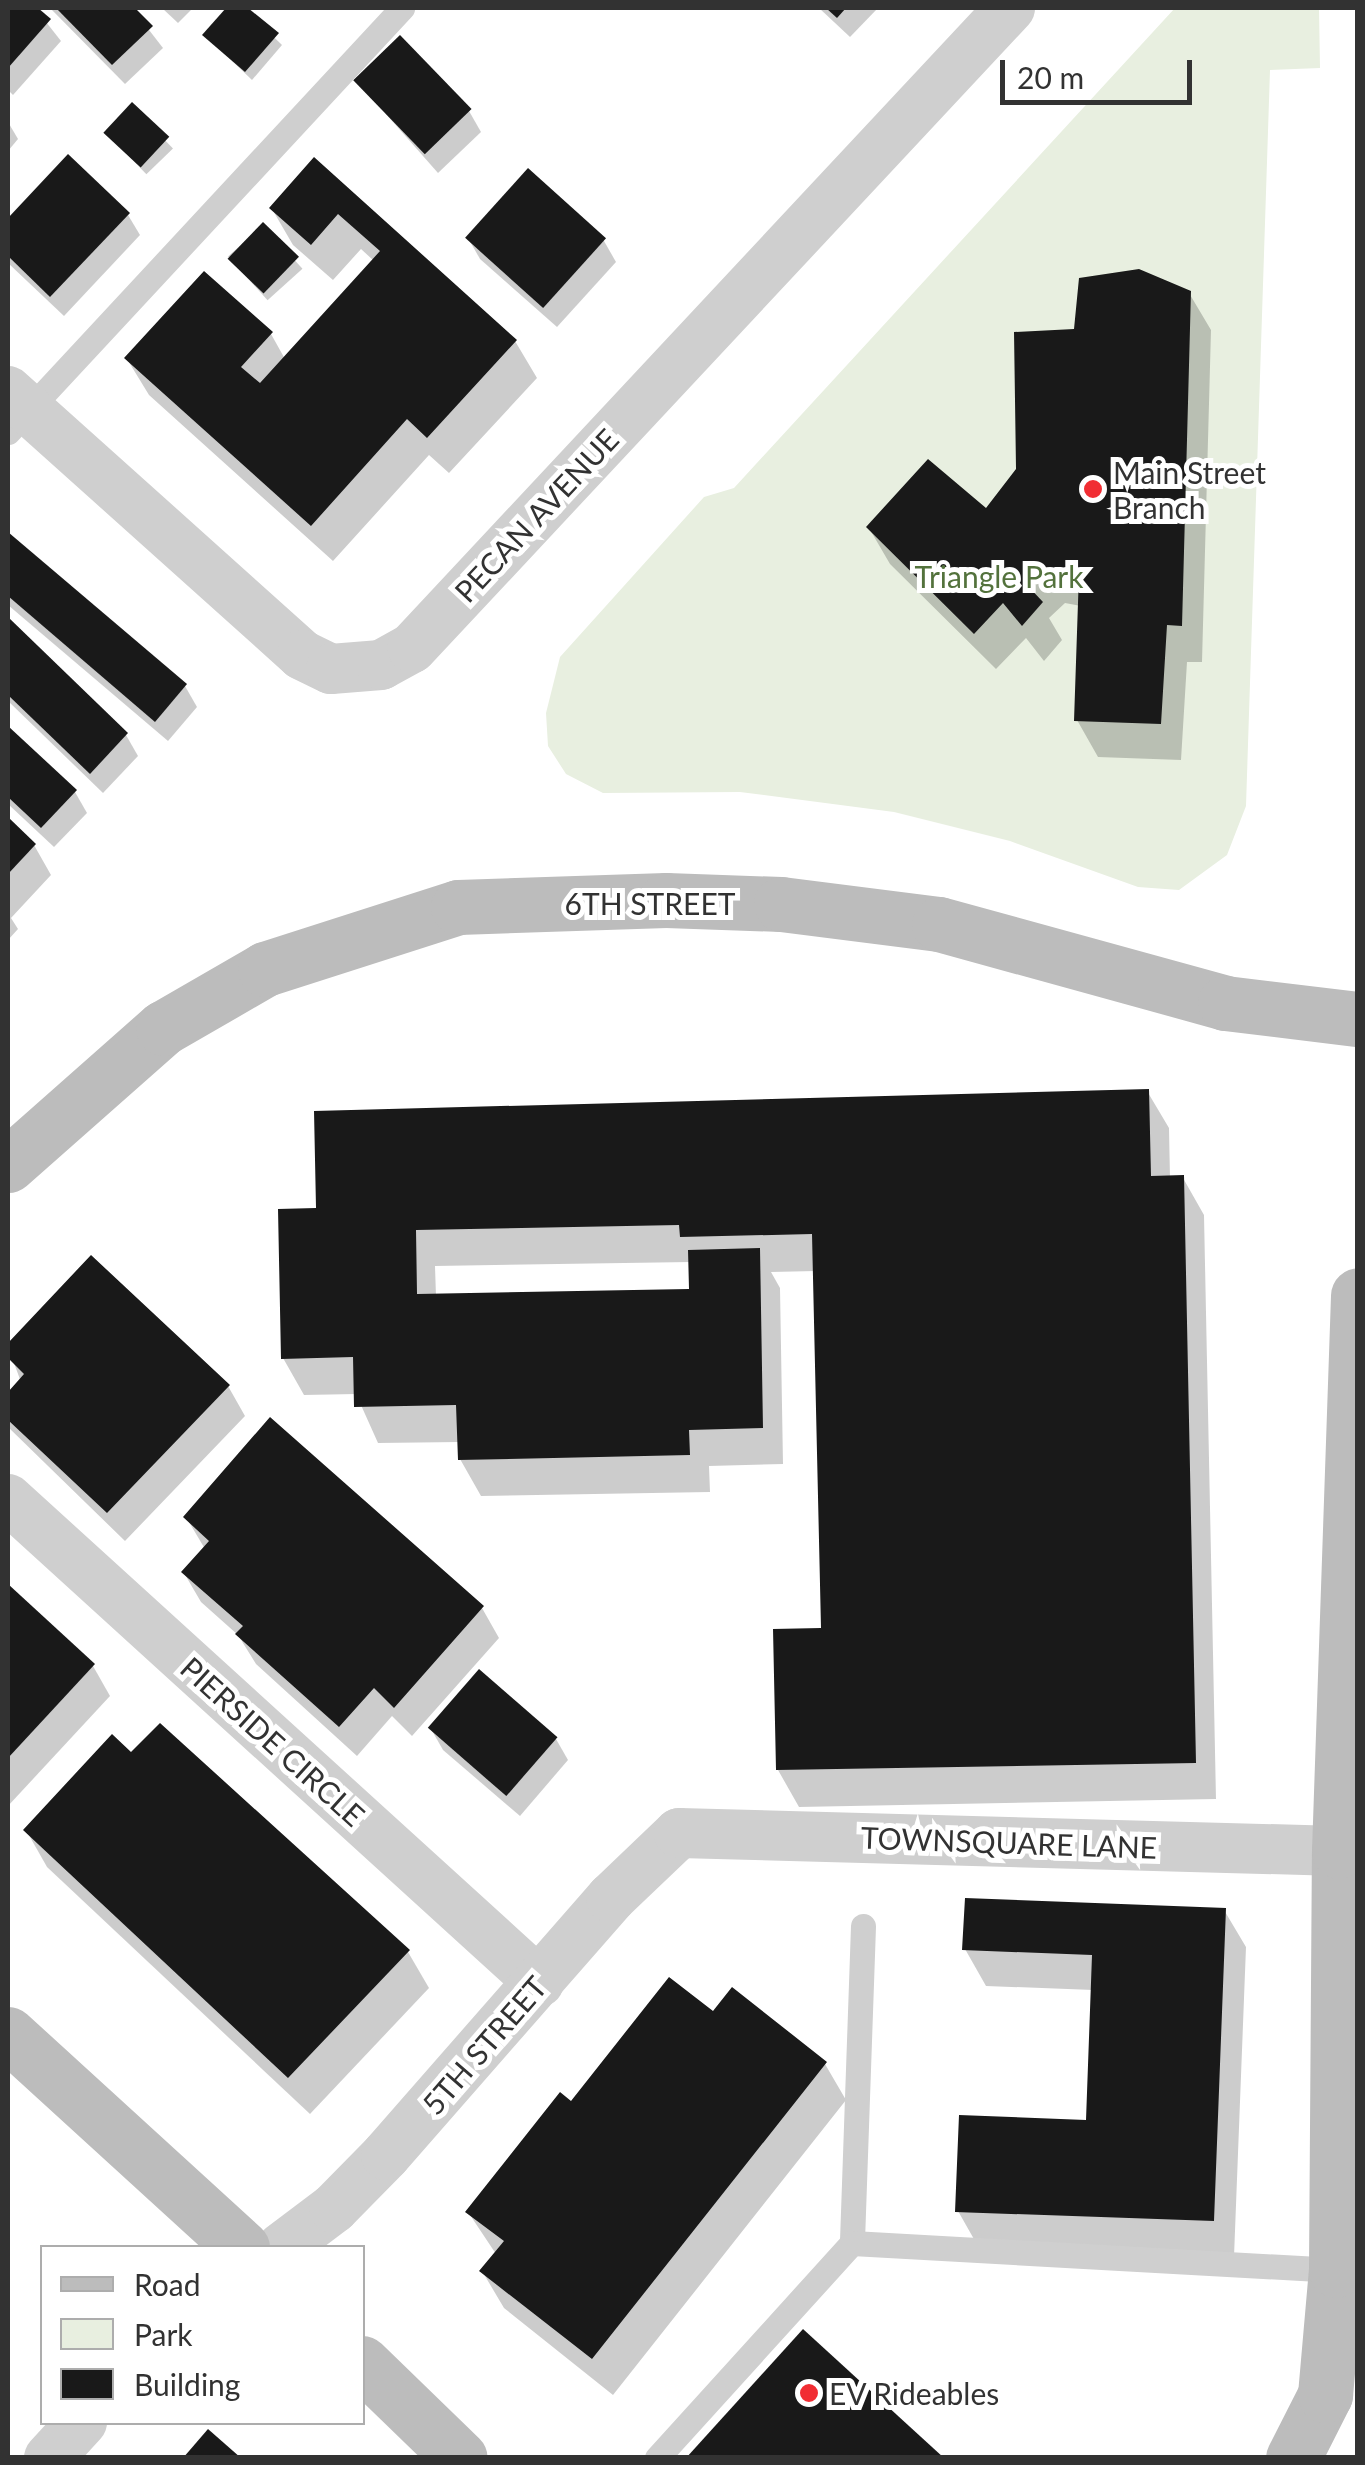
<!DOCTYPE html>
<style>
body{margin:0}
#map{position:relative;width:1365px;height:2465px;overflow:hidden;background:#fff;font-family:Lato,sans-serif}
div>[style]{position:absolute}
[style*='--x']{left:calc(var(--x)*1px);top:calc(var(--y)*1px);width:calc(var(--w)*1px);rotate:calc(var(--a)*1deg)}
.green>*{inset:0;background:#e8efe0}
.shadow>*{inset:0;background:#0003;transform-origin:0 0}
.building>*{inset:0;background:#191919;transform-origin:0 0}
.lane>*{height:25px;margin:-12.5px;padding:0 12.5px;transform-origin:12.5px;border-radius:12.5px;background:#cfcfcf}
.street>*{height:50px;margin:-25px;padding:0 25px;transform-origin:25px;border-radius:25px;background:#cfcfcf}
.secondary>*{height:55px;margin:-27.5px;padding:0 27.5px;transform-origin:27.5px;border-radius:27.5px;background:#bcbcbc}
.dots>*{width:28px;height:28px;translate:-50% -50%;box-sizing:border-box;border:5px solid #fff;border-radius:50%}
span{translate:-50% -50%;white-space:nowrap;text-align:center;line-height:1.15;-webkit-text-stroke:10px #fff;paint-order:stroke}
.poi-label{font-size:30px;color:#323232}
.left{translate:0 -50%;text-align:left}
.street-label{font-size:30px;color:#323232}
.park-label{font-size:30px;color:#53723c}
.frame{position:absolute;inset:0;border:10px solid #323232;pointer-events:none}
.legend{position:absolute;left:40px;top:2245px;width:325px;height:180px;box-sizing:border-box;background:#fff;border:2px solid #adadad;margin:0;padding:12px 18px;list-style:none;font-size:30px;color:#323232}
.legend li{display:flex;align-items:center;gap:20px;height:50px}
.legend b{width:50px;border:2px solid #adadad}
.scale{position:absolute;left:1000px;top:60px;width:192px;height:45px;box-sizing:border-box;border:5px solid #323232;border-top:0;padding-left:12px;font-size:30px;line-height:35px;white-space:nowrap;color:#323232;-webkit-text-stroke:8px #fff;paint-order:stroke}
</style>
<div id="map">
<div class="green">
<div style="clip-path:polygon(1175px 8px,1319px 8px,1320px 68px,1270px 70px,1246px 806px,1227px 855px,1179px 890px,1138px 887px,1010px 841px,894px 812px,740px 792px,603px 793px,566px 774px,548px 746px,546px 713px,560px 657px,704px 497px,734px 488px)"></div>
</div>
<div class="shadow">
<div style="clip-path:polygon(8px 8px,35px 8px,61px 41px,13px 95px,8px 90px)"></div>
<div style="clip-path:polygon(50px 8px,132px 8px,163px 48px,125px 84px)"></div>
<div style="clip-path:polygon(162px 8px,193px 8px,178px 23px)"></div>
<div style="clip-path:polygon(229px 8px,244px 8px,282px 45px,252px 80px,205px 35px)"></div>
<div style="clip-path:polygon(819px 8px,878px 8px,850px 37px)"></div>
<div style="clip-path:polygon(356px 80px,469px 111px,481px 132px,438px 173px)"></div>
<div style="left:132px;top:106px;width:59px;height:37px;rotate:46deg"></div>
<div style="clip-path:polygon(8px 122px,18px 139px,8px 151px)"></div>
<div style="clip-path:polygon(68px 158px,128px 215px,140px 235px,64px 316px,8px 263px,8px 221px)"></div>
<div style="clip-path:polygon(315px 161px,515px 341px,537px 378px,449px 473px,429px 455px,333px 561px,149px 395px,127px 359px,271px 334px,285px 359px,374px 261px,361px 249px,333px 280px,293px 245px,272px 209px)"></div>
<div style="left:263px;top:225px;width:59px;height:47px;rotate:48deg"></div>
<div style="clip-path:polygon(468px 238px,604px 241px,616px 262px,557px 327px,480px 259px)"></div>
<div style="clip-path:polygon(1189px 293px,1211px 330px,1202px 662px,1187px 662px,1181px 760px,1098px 757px,1077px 720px,1081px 606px,1065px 603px,1049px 618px,1062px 640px,1044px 661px,1026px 638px,996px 669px,890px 564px,869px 528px,986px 512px,1018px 470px,1077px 332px)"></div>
<div style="clip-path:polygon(8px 535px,185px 686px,197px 707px,168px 741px,8px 605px)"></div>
<div style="clip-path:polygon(8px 621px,126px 735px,138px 756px,103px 793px,8px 701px)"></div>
<div style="clip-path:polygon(8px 729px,75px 792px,87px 813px,54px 847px,8px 804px)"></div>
<div style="clip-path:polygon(8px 820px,34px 845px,51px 875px,11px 918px,18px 929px,8px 940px)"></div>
<div style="clip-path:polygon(evenodd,1147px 1091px,1169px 1128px,1170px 1178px,1183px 1178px,1204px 1215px,1216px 1799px,799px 1807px,778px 1770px,823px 1630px,816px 1271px,771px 1272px,780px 1288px,783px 1464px,709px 1466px,710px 1492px,481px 1496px,460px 1459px,460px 1442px,378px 1443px,356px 1394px,304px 1395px,283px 1358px,319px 1211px,1147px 1091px,691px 1262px,691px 1291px,436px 1296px,435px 1266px,691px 1262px)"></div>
<div style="clip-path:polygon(91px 1258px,228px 1386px,245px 1416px,125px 1541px,8px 1427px,8px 1395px,21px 1382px,8px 1347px)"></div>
<div style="clip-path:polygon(186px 1517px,482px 1608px,499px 1638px,412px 1736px,392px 1716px,357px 1756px,256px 1664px,238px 1635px,201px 1602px,184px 1573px,205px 1549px)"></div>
<div style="clip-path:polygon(8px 1587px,93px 1666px,110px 1696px,8px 1806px)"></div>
<div style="clip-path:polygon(431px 1729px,556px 1739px,568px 1760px,520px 1816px,443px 1750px)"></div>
<div style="clip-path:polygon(131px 1756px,408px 1952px,429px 1988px,310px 2114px,47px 1867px,26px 1830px)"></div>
<div style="clip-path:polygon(1224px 1910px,1246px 1947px,1234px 2257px,979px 2248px,958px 2211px,1088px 2123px,1093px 1990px,986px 1986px,965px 1949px)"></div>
<div style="clip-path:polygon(713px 2014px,825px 2064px,846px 2100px,613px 2395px,504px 2308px,482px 2271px,496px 2254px,468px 2212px,571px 2105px)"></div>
</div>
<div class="building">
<div style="clip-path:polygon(8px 8px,38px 8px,51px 19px,8px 68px)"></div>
<div style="clip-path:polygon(56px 8px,135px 8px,153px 26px,112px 65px)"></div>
<div style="clip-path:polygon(226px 8px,248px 8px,279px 33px,245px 72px,202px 35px)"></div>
<div style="clip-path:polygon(826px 8px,846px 8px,837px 18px)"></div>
<div style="left:400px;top:35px;width:103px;height:65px;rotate:46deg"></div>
<div style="left:132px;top:102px;width:51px;height:42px;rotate:43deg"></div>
<div style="clip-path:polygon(68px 154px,130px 213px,50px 297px,8px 256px,8px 218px)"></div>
<div style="clip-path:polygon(314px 157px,517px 340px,427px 438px,407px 419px,311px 526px,124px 358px,204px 271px,273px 332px,241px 367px,260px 383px,380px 251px,338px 214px,311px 245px,269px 208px)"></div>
<div style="left:528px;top:168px;width:105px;height:94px;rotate:42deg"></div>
<div style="left:263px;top:222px;width:50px;height:51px;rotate:44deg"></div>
<div style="clip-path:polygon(1139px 269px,1191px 291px,1182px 626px,1167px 625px,1161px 724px,1074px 721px,1079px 573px,1044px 567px,1025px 583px,1043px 602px,1022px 626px,1003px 603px,974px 634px,866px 527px,928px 459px,986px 508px,1016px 469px,1014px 332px,1074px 329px,1079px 278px)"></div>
<div style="clip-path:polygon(8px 532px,187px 684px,155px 722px,8px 596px)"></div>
<div style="clip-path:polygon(8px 617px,128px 733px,90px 774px,8px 695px)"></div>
<div style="clip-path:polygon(8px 726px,77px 790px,41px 828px,8px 797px)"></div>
<div style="clip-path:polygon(8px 817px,36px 844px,8px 874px)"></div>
<div style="clip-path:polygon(1149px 1089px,1151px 1176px,1184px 1175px,1196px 1763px,776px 1770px,773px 1629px,821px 1628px,812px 1234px,680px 1237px,679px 1225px,416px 1230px,417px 1294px,689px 1289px,688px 1250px,760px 1248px,763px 1428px,689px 1430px,690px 1455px,458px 1460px,456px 1405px,354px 1407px,353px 1357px,281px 1359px,278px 1209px,316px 1208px,314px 1111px)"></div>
<div style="clip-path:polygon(91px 1255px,230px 1385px,107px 1513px,8px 1420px,8px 1392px,24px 1374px,8px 1358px,8px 1343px)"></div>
<div style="clip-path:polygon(270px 1417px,484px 1606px,394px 1708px,374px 1688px,339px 1727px,235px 1634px,243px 1626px,181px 1572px,209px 1541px,183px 1517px)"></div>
<div style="clip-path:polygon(8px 1584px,95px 1664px,8px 1758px)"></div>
<div style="left:479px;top:1669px;width:104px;height:78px;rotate:41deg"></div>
<div style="clip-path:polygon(160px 1723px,410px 1950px,288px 2078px,23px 1830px,112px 1734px,131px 1752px)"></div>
<div style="clip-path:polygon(965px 1898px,1226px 1908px,1214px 2221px,955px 2212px,959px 2115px,1086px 2120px,1092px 1955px,962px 1950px)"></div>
<div style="clip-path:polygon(669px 1977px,713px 2011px,732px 1987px,827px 2062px,592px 2359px,479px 2271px,504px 2241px,465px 2212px,560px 2092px,571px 2101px)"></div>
<div style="clip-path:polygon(803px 2329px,944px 2458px,686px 2458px)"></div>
<div style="clip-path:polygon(208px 2429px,241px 2458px,183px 2458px)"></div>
</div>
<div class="lane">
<div style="--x:8;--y:432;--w:579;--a:-47.1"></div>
<div style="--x:863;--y:1926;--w:317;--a:92"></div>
<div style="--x:852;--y:2243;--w:485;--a:3.2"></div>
<div style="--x:657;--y:2458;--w:290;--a:-47.8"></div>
</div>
<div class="street">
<div style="--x:8;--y:391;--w:395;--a:41.9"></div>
<div style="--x:302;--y:655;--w:32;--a:26"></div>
<div style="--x:331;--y:669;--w:50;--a:-4.6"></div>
<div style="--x:381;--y:665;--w:35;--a:-29"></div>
<div style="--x:412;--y:648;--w:876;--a:-46.94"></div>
<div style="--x:8;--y:1499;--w:718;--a:42.29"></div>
<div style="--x:281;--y:2248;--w:66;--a:-37"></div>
<div style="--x:334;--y:2208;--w:74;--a:-45.5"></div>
<div style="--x:386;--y:2155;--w:342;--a:-48.8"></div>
<div style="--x:611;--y:1898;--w:94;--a:-43.7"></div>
<div style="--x:679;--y:1833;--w:660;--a:1.56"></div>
<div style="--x:49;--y:2458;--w:49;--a:-47.5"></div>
</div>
<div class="secondary">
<div style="--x:8;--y:1165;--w:207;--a:-41.5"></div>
<div style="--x:163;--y:1028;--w:118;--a:-30"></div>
<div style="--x:265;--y:969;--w:203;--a:-17.8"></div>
<div style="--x:458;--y:907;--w:208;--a:-1.9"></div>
<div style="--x:666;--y:900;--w:115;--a:2"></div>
<div style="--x:781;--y:904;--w:159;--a:7.2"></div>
<div style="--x:939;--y:924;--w:297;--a:15.4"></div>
<div style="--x:1225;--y:1003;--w:134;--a:6.9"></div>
<div style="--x:8;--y:2034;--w:317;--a:42.4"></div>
<div style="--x:362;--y:2363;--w:136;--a:44.1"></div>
<div style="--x:1293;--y:2458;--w:71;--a:-63.1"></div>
<div style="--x:1325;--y:2395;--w:125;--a:-85"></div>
<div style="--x:1336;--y:2270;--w:419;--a:-89.6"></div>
<div style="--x:1339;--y:1851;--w:556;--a:-88.04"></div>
</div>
<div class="dots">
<div style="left:1093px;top:489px;background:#f12d33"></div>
<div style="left:809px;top:2393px;background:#f12d33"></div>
</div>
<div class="poi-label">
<span class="left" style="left:1113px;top:489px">Main Street<br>Branch</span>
<span class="left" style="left:829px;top:2393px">EV Rideables</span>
</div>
<div class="street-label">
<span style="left:536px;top:515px;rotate:-47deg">PECAN AVENUE</span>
<span style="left:650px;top:903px">6TH STREET</span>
<span style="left:273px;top:1741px;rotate:42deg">PIERSIDE CIRCLE</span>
<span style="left:1009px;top:1842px;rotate:2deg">TOWNSQUARE LANE</span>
<span style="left:484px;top:2045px;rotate:-49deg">5TH STREET</span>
</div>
<div class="park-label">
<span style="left:999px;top:576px">Triangle Park</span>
</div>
<div class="frame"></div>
<ul class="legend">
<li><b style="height:12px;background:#bcbcbc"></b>Road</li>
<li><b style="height:28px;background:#e8efe0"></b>Park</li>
<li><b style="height:28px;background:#191919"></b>Building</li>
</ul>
<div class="scale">20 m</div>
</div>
